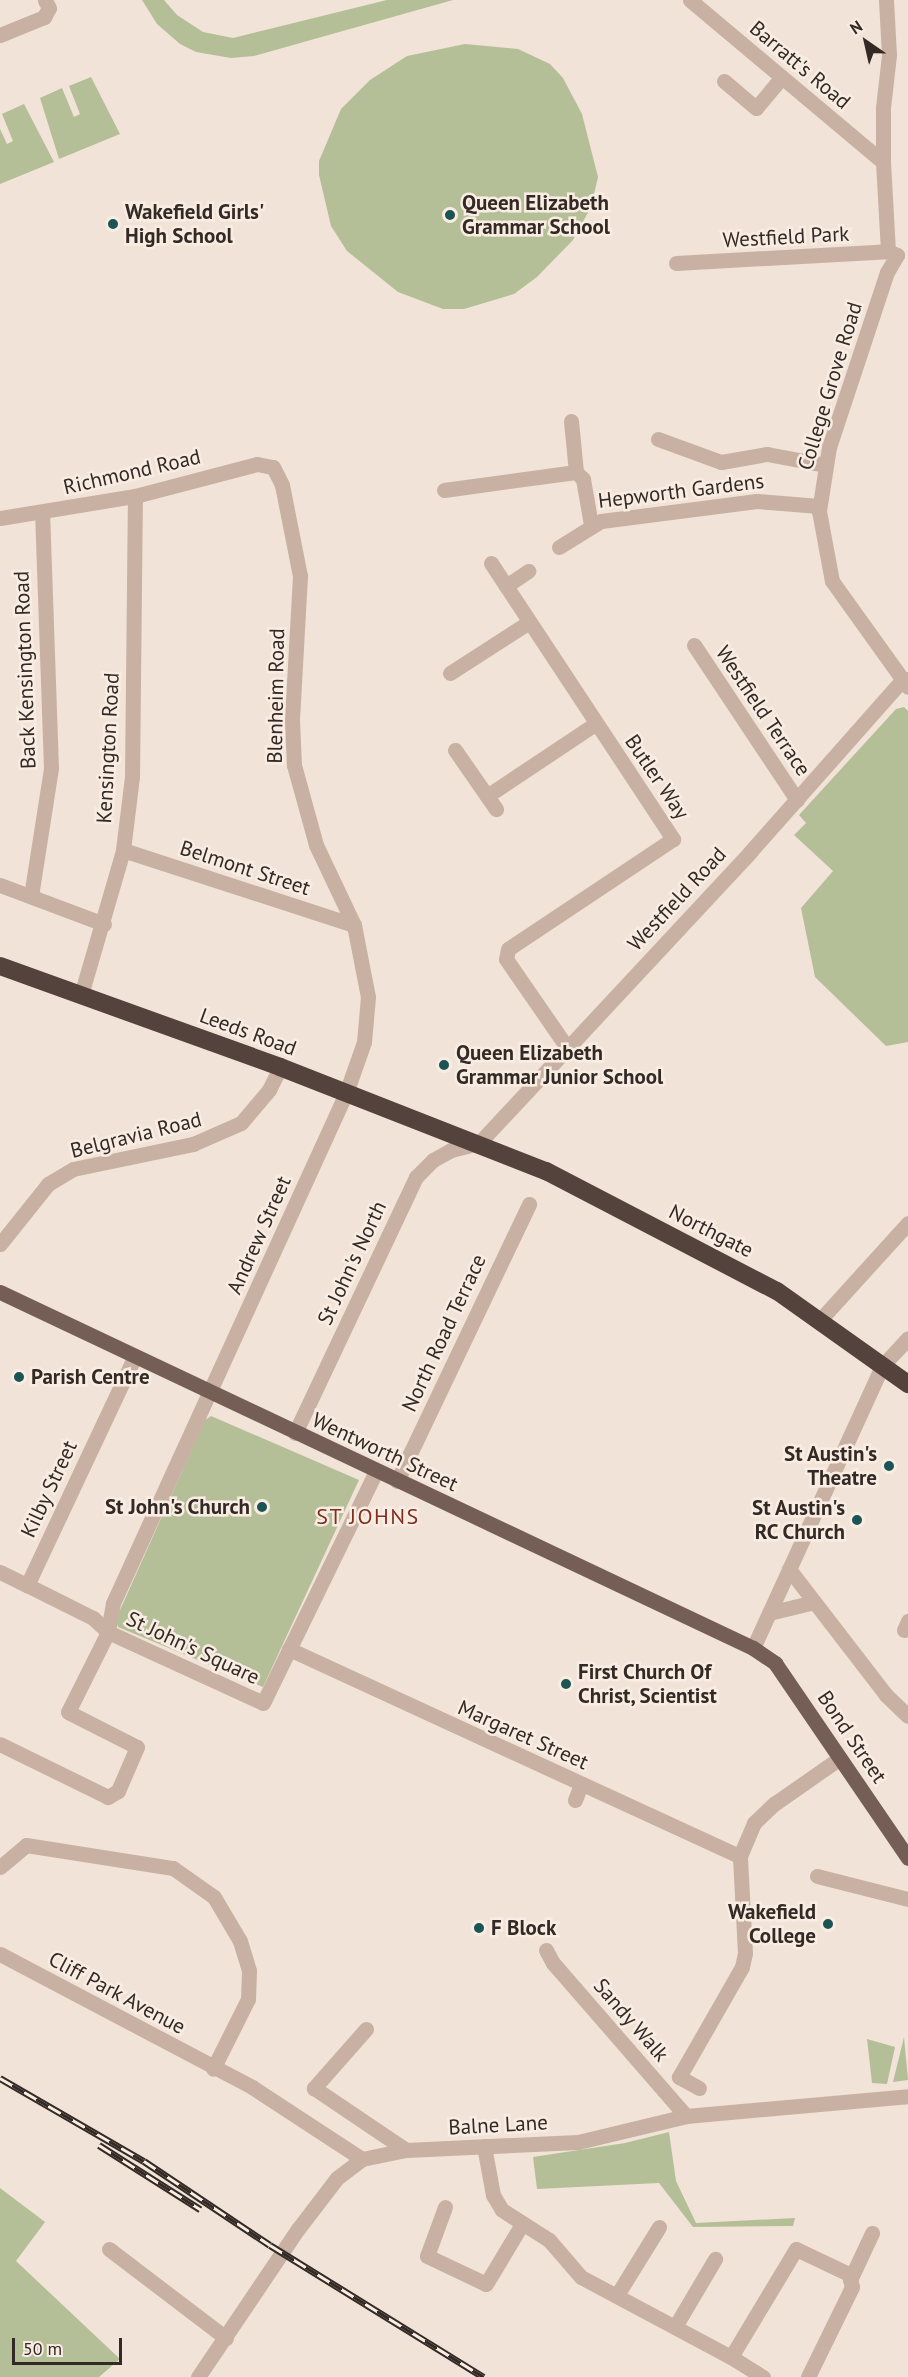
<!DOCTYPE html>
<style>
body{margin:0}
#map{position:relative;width:908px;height:2377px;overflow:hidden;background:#f1e3d7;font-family:"PT Sans",sans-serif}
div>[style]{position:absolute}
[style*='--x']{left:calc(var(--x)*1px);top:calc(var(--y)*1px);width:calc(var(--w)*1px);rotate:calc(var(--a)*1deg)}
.green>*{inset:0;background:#b5bf97}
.minor>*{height:15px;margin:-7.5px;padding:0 7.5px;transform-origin:7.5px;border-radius:7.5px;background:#c8b1a3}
.major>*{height:15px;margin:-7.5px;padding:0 7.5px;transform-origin:7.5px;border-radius:7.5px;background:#755e56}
.highway>*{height:18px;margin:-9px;padding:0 9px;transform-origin:9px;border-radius:9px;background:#54423c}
.rail>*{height:7px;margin-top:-3.5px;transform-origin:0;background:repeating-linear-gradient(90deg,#f9ede3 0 14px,#332925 0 28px);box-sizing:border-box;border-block:2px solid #332925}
.dots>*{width:16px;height:16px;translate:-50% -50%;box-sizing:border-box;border:3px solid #f9ede3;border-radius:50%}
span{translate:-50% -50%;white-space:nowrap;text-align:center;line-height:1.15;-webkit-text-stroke:5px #f9ede3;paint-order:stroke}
.street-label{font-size:21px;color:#332925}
.poi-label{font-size:21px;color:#332925;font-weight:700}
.left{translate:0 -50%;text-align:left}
.right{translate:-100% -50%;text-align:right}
.neighbourhood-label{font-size:22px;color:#822f1f;letter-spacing:1.5px}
.north{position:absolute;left:836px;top:12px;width:60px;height:60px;-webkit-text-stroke:4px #f9ede3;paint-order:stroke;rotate:326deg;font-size:16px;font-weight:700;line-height:24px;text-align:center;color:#332925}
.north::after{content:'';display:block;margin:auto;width:21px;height:27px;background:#332925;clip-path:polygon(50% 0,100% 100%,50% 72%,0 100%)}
.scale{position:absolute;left:12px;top:2338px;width:110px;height:27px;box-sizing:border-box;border:3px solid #332925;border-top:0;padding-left:8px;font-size:18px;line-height:21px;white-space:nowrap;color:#332925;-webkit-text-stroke:4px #f9ede3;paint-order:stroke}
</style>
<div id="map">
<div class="green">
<div style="clip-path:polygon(142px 0,164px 0,177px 15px,203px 32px,233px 38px,387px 0,453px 0,254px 56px,231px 58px,196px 52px,180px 44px,157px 24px)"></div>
<div style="clip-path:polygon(465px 44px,518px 49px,550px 64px,563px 78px,582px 114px,598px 177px,591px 207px,573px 240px,537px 277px,514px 294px,464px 309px,443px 309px,398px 292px,347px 251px,331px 226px,319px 175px,319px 161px,341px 109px,370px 80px,407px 56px)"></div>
<div style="clip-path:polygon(91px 77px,120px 134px,59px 159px,40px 98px,62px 88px,74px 117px,80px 114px,69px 86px)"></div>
<div style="clip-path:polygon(24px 104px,54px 162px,0 184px,0 129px,7px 144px,13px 141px,2px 114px)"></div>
<div style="clip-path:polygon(904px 707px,908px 711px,908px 1042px,886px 1046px,815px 977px,801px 908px,833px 871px,794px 835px,806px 823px,799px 815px,896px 709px)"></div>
<div style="clip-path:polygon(211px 1416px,359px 1480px,263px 1687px,118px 1627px,116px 1619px,205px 1420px)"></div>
<div style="clip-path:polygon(904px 2037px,908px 2080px,893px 2082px)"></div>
<div style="clip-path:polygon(867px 2039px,895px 2047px,887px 2084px,872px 2083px)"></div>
<div style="clip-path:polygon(669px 2132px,676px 2181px,696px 2223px,795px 2218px,793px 2226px,693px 2227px,659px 2183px,537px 2189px,533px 2157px,625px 2143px)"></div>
<div style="clip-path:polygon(0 2188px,45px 2222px,16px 2261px,120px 2359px,99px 2377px,0 2377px)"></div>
</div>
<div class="minor">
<div style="--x:690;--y:0;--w:252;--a:40"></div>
<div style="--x:886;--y:0;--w:55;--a:86.9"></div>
<div style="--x:889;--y:55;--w:53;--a:96.5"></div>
<div style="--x:883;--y:108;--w:54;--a:90"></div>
<div style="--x:883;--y:162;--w:89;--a:86.8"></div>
<div style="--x:0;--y:35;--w:48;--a:-22.2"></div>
<div style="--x:44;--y:17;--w:10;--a:-61"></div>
<div style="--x:49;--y:8;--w:9;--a:-117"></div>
<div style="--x:724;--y:81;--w:42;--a:40.2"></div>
<div style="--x:756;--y:108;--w:40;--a:-50"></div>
<div style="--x:897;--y:255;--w:20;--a:120"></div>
<div style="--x:887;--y:272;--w:184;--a:108.3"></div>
<div style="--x:829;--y:447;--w:65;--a:98.9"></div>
<div style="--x:819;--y:511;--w:71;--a:79.5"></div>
<div style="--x:832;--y:581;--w:130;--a:54.4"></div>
<div style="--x:676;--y:263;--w:212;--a:-3.2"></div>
<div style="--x:888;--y:251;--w:10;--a:24"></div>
<div style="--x:571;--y:421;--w:51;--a:84.4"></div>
<div style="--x:658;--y:439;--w:67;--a:20.1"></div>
<div style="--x:721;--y:462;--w:47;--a:-9.9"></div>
<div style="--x:767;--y:454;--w:59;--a:10.7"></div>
<div style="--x:444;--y:490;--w:133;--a:-7.8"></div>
<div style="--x:576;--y:472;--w:10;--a:45"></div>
<div style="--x:583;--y:479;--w:47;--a:80.1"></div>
<div style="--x:0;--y:518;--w:137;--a:-9.3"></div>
<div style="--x:135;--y:496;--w:126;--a:-14.7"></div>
<div style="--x:257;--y:464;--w:16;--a:11"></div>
<div style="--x:273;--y:467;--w:20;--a:63"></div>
<div style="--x:282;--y:485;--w:93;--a:78.8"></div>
<div style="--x:300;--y:576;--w:144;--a:93.2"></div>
<div style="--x:292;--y:720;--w:45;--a:87.5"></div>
<div style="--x:294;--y:765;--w:83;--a:74.6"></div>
<div style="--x:316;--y:845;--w:89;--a:64.6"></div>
<div style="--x:354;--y:925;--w:73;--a:79"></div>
<div style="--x:368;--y:997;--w:45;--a:95.1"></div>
<div style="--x:364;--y:1042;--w:54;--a:109.4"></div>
<div style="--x:346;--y:1093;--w:561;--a:114.55"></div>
<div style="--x:113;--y:1603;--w:29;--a:100"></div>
<div style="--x:108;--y:1632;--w:89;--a:116.6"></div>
<div style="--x:68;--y:1712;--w:77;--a:26.9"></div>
<div style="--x:137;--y:1747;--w:48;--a:113.4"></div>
<div style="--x:118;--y:1791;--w:12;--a:149"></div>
<div style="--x:108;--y:1797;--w:120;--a:-153.9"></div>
<div style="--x:559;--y:547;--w:49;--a:-31.8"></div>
<div style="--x:601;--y:521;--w:157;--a:-7.3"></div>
<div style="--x:757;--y:501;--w:62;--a:4.6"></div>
<div style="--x:491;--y:563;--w:331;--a:56.6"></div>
<div style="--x:673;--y:839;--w:198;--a:146.3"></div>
<div style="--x:508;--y:949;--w:10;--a:101"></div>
<div style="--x:506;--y:959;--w:109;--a:55.4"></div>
<div style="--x:506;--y:586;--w:27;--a:-34"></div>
<div style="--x:694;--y:645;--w:186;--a:56.4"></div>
<div style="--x:450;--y:673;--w:94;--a:-32.8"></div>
<div style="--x:455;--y:750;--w:72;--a:55.2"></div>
<div style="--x:487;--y:796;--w:130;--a:-33.7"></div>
<div style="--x:123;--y:850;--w:243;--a:18"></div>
<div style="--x:0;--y:885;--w:111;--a:20.6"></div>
<div style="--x:31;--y:896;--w:130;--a:-81.1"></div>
<div style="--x:51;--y:768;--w:255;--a:-92"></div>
<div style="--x:81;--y:995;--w:151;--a:-73.8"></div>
<div style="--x:123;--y:850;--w:74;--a:-83"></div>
<div style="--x:132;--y:777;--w:281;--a:-89.4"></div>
<div style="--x:0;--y:1244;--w:77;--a:-51.3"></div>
<div style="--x:48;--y:1184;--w:29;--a:-31"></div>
<div style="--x:73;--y:1169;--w:123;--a:-11.8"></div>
<div style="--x:193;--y:1144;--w:52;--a:-23.6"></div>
<div style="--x:241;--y:1123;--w:43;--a:-49.7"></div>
<div style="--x:269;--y:1090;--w:25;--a:-64"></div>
<div style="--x:820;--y:1320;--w:131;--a:-47.8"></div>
<div style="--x:134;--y:1358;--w:251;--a:115.2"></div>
<div style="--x:27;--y:1585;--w:74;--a:26.6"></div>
<div style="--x:93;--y:1618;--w:21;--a:43"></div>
<div style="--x:108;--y:1632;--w:170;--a:24.6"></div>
<div style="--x:263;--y:1703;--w:258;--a:-64"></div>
<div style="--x:295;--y:1433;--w:283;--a:-64.7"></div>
<div style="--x:416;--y:1177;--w:24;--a:-45"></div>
<div style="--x:433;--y:1160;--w:21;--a:-29"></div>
<div style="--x:451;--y:1150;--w:29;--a:-14"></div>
<div style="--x:479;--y:1143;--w:398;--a:-47"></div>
<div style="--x:750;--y:852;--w:230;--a:-48.5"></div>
<div style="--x:902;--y:680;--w:6;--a:-9"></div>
<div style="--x:397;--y:1481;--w:307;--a:-64.5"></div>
<div style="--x:789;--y:1569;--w:159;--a:52.4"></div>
<div style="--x:886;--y:1695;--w:30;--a:44"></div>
<div style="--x:0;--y:1572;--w:30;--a:26"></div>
<div style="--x:769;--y:1613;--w:46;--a:-13.7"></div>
<div style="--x:904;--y:1630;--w:10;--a:-66"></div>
<div style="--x:753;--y:1648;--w:310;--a:-65.4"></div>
<div style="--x:882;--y:1366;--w:38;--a:-47"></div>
<div style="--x:289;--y:1649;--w:496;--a:24.7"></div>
<div style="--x:575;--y:1800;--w:17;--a:-69"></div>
<div style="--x:0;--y:1867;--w:34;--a:-40"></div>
<div style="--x:26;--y:1845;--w:149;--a:8.9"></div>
<div style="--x:173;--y:1868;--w:50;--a:35.3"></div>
<div style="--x:214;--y:1897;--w:51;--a:59.4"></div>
<div style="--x:240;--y:1941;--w:31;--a:73"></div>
<div style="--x:249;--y:1971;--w:28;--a:92"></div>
<div style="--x:248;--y:1999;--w:78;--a:116.6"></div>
<div style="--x:817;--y:1876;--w:94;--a:14.2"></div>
<div style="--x:546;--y:1950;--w:15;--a:62"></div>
<div style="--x:553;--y:1963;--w:203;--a:49"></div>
<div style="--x:0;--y:1954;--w:285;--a:27.8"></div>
<div style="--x:252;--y:2087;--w:131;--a:33.2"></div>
<div style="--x:366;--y:2029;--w:79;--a:131.4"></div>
<div style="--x:314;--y:2088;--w:111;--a:34"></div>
<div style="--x:699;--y:2088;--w:23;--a:-151"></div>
<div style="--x:679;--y:2077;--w:127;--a:-60.2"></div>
<div style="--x:742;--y:1967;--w:14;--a:-78"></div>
<div style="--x:745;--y:1953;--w:97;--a:-93"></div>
<div style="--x:740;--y:1856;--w:36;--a:-67"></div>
<div style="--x:754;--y:1823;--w:28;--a:-44"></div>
<div style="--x:774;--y:1804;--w:80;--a:-34.9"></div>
<div style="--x:484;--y:2146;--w:50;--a:79.6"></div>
<div style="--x:493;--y:2195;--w:17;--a:59"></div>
<div style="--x:502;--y:2210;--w:56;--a:32.6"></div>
<div style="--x:549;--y:2240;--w:49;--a:49.1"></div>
<div style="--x:581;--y:2277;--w:170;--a:28.1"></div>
<div style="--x:445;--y:2207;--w:52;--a:110.2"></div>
<div style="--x:427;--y:2256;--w:65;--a:25.4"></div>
<div style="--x:486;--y:2284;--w:70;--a:-59"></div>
<div style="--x:109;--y:2249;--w:147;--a:37.3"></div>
<div style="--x:850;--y:2280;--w:52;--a:-64.9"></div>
<div style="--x:617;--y:2295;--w:80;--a:-58.3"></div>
<div style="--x:676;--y:2325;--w:77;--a:-59.4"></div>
<div style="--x:198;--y:2377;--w:179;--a:-56"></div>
<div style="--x:298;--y:2229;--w:64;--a:-52.6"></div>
<div style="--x:337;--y:2178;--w:31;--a:-37"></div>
<div style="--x:362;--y:2159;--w:45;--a:-11.6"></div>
<div style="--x:406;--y:2150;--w:172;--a:-2.7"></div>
<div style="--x:578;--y:2142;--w:111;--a:-13.5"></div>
<div style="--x:686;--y:2116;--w:223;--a:-5.1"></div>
<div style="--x:763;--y:2377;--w:38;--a:-148"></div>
<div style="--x:731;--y:2357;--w:126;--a:-59"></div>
<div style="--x:796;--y:2249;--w:59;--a:25.3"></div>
<div style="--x:849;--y:2274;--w:13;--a:77"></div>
<div style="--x:852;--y:2287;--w:100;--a:116.1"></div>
</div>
<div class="major">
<div style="--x:0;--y:1292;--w:833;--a:25.3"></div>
<div style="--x:753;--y:1648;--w:27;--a:34"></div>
<div style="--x:775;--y:1663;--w:236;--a:55.7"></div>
</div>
<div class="highway">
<div style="--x:0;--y:966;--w:298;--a:19.8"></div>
<div style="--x:280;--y:1067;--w:286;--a:21.4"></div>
<div style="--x:546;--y:1171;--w:260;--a:27.5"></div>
<div style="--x:777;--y:1291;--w:161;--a:35.4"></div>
</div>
<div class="rail">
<div style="--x:0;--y:2078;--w:166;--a:30"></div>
<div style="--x:144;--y:2161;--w:151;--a:33.7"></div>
<div style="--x:270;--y:2245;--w:251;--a:31.7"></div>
<div style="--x:99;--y:2145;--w:120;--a:32.4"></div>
</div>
<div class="dots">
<div style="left:450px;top:215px;background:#1b5454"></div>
<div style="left:113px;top:224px;background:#1b5454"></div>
<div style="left:444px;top:1065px;background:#1b5454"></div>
<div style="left:19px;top:1377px;background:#1b5454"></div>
<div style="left:889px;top:1466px;background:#1b5454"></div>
<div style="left:262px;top:1507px;background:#1b5454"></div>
<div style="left:857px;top:1520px;background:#1b5454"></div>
<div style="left:566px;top:1684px;background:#1b5454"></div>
<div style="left:828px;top:1924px;background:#1b5454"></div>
<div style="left:479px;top:1928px;background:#1b5454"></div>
</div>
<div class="street-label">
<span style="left:800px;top:65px;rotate:40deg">Barratt's Road</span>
<span style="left:786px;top:237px;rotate:-3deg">Westfield Park</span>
<span style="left:830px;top:386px;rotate:-73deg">College Grove Road</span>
<span style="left:132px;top:472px;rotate:-13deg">Richmond Road</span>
<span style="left:681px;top:491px;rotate:-7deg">Hepworth Gardens</span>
<span style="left:25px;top:670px;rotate:-92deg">Back Kensington Road</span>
<span style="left:276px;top:696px;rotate:-89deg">Blenheim Road</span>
<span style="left:763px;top:711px;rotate:56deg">Westfield Terrace</span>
<span style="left:108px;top:748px;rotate:-87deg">Kensington Road</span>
<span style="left:657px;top:777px;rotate:56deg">Butler Way</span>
<span style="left:245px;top:868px;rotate:18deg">Belmont Street</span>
<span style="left:677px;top:899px;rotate:-47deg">Westfield Road</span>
<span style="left:248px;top:1032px;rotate:20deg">Leeds Road</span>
<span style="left:136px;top:1135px;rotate:-14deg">Belgravia Road</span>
<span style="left:711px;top:1231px;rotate:27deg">Northgate</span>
<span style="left:259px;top:1235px;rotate:-66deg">Andrew Street</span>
<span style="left:352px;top:1263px;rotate:-65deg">St John's North</span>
<span style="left:444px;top:1333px;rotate:-65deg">North Road Terrace</span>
<span style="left:385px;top:1452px;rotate:25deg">Wentworth Street</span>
<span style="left:49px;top:1489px;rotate:-65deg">Kilby Street</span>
<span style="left:193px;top:1648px;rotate:25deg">St John's Square</span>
<span style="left:523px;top:1735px;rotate:24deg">Margaret Street</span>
<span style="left:852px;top:1737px;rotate:56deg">Bond Street</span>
<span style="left:117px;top:1993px;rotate:28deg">Cliff Park Avenue</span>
<span style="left:631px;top:2020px;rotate:49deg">Sandy Walk</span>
<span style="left:498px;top:2125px;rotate:-3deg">Balne Lane</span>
</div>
<div class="poi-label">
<span class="left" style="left:462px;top:215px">Queen Elizabeth<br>Grammar School</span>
<span class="left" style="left:125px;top:224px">Wakefield Girls'<br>High School</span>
<span class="left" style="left:456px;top:1065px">Queen Elizabeth<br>Grammar Junior School</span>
<span class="left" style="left:31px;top:1377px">Parish Centre</span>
<span class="right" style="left:877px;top:1466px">St Austin's<br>Theatre</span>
<span class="right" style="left:250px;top:1507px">St John's Church</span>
<span class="right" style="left:845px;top:1520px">St Austin's<br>RC Church</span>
<span class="left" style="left:578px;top:1684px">First Church Of<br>Christ, Scientist</span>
<span class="right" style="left:816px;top:1924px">Wakefield<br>College</span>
<span class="left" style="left:491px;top:1928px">F Block</span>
</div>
<div class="neighbourhood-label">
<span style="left:368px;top:1517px">ST JOHNS</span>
</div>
<div class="north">N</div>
<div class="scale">50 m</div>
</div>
